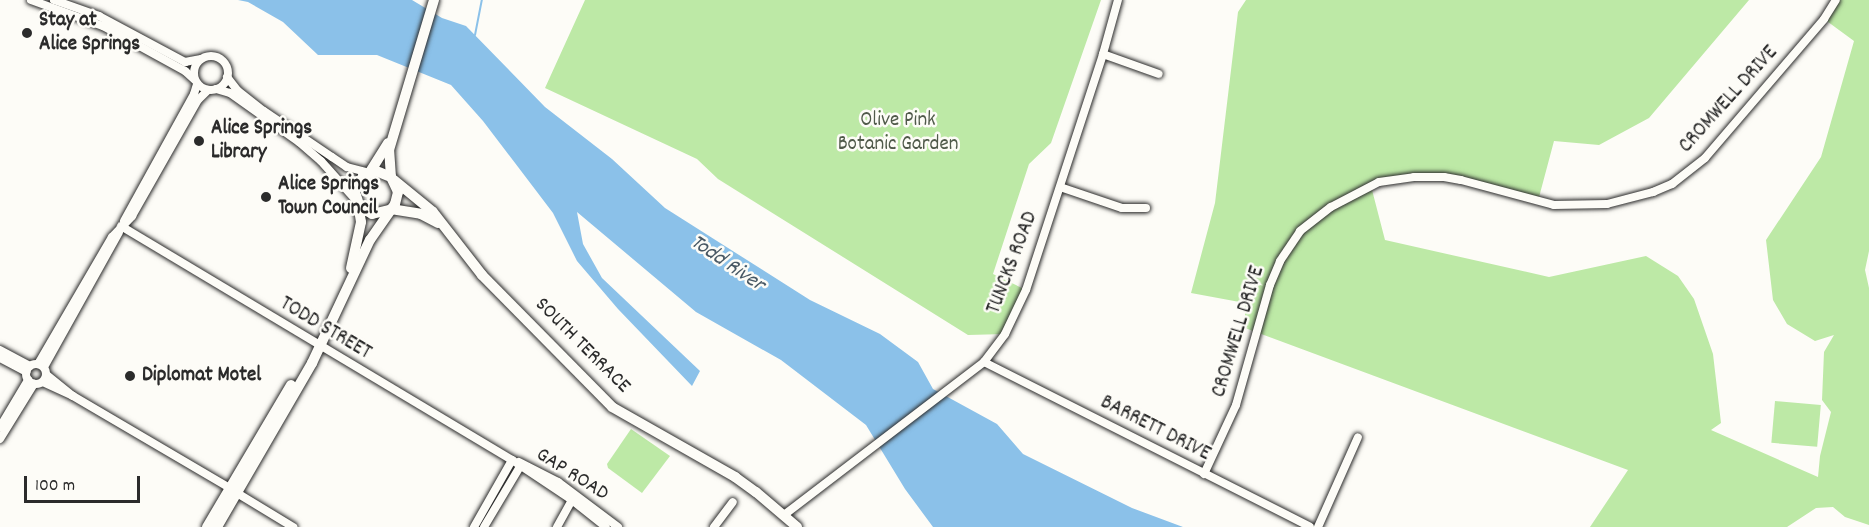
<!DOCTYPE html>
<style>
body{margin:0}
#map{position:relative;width:1869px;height:527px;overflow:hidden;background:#fdfcf7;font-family:Dekko,sans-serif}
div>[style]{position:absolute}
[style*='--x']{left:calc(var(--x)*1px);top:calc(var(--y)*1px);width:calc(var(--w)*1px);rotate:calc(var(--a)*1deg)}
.green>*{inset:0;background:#bde9a6;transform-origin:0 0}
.water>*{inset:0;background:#8bc1e9}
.stream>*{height:2px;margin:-1px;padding:0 1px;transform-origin:1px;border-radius:1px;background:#8bc1e9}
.roads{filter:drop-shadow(0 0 2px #2b2b2b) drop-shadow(0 0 2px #2b2b2b)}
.street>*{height:8px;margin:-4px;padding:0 4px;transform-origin:4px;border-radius:4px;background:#fdfcf7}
.street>.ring{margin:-4px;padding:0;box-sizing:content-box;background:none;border:8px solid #fdfcf7;border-radius:50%}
.secondary>*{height:10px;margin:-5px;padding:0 5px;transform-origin:5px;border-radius:5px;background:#fdfcf7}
.dots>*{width:16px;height:16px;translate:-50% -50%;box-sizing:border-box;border:3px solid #fdfcf7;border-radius:50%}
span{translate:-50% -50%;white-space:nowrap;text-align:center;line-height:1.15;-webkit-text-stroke:5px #fdfcf7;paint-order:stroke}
.poi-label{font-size:21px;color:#2b2b2b;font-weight:700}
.left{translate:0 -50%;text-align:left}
.street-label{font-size:21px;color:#2b2b2b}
.park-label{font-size:21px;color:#505a4a}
.water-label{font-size:22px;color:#485864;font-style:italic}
.scale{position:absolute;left:24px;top:476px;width:116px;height:27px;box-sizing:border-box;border:3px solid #2b2b2b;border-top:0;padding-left:8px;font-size:18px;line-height:21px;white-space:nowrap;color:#2b2b2b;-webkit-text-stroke:4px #fdfcf7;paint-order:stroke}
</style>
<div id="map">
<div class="green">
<div style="clip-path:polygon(585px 0,1101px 0,1051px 143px,1029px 164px,993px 274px,1026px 290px,1005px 334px,968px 335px,718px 179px,697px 159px,545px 88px)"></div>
<div style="clip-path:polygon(1246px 0,1749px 0,1649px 118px,1599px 145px,1554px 141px,1538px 201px,1444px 177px,1371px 186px,1385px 240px,1549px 277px,1646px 256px,1678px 276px,1694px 299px,1713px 354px,1721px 423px,1711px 430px,1818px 477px,1820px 456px,1831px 412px,1822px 400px,1824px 352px,1834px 335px,1815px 341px,1787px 324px,1773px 300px,1766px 240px,1821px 157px,1854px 41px,1824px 19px,1836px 0,1869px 0,1869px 251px,1865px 270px,1869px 288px,1869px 525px,1845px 517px,1833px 507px,1816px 508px,1787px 527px,1590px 527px,1628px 470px,1245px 328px,1245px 303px,1191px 293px,1215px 203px,1238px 12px)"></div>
<div style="left:1775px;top:401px;width:46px;height:42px;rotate:5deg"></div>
<div style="clip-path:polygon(631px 429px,670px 456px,642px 493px,608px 468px,607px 464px)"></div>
</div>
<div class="water">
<div style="clip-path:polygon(238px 0,412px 0,442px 18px,466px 26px,545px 107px,612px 159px,665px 208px,810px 300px,880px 334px,918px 362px,933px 389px,997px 424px,1023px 454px,1132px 508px,1183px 527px,933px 527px,905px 489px,866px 425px,781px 360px,696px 312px,577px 212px,583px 244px,602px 278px,700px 371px,692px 386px,618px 309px,577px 261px,553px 213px,483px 121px,451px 85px,377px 55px,318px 55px,283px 22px,248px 2px)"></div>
</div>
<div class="stream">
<div style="--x:475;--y:35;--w:36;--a:-79"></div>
</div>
<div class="roads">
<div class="street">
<div style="--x:31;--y:0;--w:77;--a:19.9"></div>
<div style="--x:103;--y:26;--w:94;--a:28.8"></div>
<div style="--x:185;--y:71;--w:13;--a:42"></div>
<div style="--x:54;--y:0;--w:48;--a:19.6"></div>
<div style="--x:99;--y:16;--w:98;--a:28.1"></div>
<div style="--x:185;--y:62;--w:15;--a:-11"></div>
<div style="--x:1103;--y:54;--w:59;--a:19.7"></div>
<div class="ring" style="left:194px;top:56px;width:26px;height:26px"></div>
<div style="--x:227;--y:77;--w:18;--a:52"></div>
<div style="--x:238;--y:91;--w:33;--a:38"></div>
<div style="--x:264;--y:111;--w:82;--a:34.1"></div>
<div style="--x:332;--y:157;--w:18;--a:34"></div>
<div style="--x:347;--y:167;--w:23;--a:15"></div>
<div style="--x:216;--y:89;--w:15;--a:16"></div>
<div style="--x:230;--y:93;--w:85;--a:35.4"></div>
<div style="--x:299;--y:142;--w:29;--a:41"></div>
<div style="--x:321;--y:161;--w:51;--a:48.2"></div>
<div style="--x:1060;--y:187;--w:65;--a:18.7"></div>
<div style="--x:1122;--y:208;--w:24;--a:0"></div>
<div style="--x:124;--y:221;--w:145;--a:-61.1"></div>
<div style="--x:194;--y:94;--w:10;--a:-73"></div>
<div style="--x:121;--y:226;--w:456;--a:30.9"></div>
<div style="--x:512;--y:460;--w:72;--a:33.7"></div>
<div style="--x:572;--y:500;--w:43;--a:38.5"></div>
<div style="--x:0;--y:350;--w:34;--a:28"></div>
<div style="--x:0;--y:358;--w:30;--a:28"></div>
<div style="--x:984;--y:362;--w:365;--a:26.8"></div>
<div class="ring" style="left:26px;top:364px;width:12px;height:12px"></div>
<div style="--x:38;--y:364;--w:147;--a:-59.8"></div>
<div style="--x:112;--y:237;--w:29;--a:-46"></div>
<div style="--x:132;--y:216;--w:133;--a:-60.4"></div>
<div style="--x:198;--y:100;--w:14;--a:-45"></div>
<div style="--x:44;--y:367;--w:154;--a:-60.9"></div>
<div style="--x:47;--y:375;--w:33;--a:39"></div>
<div style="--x:43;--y:382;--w:33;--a:25"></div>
<div style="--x:73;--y:396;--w:182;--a:30.4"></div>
<div style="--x:0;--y:427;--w:55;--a:-59.2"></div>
<div style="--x:0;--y:439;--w:65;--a:-58.3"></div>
<div style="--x:519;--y:462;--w:44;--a:27.1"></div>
<div style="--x:558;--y:482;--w:75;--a:36.9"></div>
<div style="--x:1204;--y:474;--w:76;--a:-65.1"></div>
<div style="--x:1236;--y:405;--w:125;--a:-74.2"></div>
<div style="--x:1270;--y:285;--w:26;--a:-67"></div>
<div style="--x:1280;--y:261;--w:36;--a:-56"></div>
<div style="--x:1300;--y:231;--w:39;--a:-38"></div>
<div style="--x:1331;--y:207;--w:54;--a:-27.5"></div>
<div style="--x:1379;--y:182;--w:35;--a:-8"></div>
<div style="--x:1414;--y:177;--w:30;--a:0"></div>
<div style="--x:1444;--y:177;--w:17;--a:10"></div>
<div style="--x:1461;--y:180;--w:96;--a:15"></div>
<div style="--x:1554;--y:205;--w:53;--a:-1.1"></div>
<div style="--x:1607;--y:204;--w:48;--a:-14.6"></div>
<div style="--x:1653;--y:192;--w:21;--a:-23"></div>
<div style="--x:1672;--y:184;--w:42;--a:-38.2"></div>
<div style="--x:1705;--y:158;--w:183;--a:-49.4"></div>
<div style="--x:1824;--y:19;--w:22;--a:-58"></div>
<div style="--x:237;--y:493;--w:66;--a:31.3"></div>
<div style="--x:784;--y:515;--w:252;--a:-37.4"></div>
<div style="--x:984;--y:362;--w:35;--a:-53"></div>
<div style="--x:1005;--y:334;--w:49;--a:-64.5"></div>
<div style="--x:1026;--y:290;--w:248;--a:-71.9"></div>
<div style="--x:1103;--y:54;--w:56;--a:-74.5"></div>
<div style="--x:474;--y:527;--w:77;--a:-60.4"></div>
<div style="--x:484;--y:527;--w:72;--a:-59.2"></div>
<div style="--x:557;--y:527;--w:31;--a:-61"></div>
<div style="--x:714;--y:527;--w:31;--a:-53"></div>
<div style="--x:1318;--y:527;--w:98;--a:-66"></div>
</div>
<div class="secondary">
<div style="--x:370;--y:172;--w:34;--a:-58"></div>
<div style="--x:391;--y:177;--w:27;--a:-94"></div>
<div style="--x:389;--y:150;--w:157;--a:-73.3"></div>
<div style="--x:394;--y:180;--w:50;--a:39.4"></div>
<div style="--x:433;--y:212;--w:80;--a:52.1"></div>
<div style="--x:482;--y:275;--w:185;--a:45.4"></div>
<div style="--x:612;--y:407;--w:142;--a:29.6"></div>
<div style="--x:735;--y:477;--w:26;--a:36"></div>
<div style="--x:756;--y:492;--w:54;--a:40.5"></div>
<div style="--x:391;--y:209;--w:30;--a:9"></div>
<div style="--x:421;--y:214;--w:19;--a:28"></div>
<div style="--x:351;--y:268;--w:47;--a:-77.7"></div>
<div style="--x:361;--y:222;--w:18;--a:-99"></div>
<div style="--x:207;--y:527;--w:165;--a:-59.4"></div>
<div style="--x:217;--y:527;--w:190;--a:-59.9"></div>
<div style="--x:312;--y:363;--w:136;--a:-64.8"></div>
<div style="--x:370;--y:240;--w:44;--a:-55.2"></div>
<div style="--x:395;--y:204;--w:12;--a:-76"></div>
<div style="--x:398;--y:192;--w:17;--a:-115"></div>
<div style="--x:391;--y:177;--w:16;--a:-158"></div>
<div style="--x:376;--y:171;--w:14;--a:159"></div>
<div style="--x:363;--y:176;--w:18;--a:117"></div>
<div style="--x:355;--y:192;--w:16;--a:72"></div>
<div style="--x:360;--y:207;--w:14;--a:30"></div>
<div style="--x:372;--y:214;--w:18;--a:-13"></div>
</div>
</div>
<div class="dots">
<div style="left:27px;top:33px;background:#2b2b2b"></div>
<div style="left:199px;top:141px;background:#2b2b2b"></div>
<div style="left:266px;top:197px;background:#2b2b2b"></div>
<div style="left:130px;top:376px;background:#2b2b2b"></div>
</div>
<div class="poi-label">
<span class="left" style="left:39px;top:33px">Stay at<br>Alice Springs</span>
<span class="left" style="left:211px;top:141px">Alice Springs<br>Library</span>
<span class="left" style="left:278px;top:197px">Alice Springs<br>Town Council</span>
<span class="left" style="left:142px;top:376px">Diplomat Motel</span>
</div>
<div class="street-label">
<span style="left:1729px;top:100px;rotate:-48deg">CROMWELL DRIVE</span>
<span style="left:1013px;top:263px;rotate:-69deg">TUNCKS ROAD</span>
<span style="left:325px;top:329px;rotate:31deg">TODD STREET</span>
<span style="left:1239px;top:332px;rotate:-73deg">CROMWELL DRIVE</span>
<span style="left:582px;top:346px;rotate:45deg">SOUTH TERRACE</span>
<span style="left:1155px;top:429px;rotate:27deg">BARRETT DRIVE</span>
<span style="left:572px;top:475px;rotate:32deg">GAP ROAD</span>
</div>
<div class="park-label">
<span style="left:898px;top:133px">Olive Pink<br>Botanic Garden</span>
</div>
<div class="water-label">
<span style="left:727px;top:264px;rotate:34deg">Todd River</span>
</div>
<div class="scale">100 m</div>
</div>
